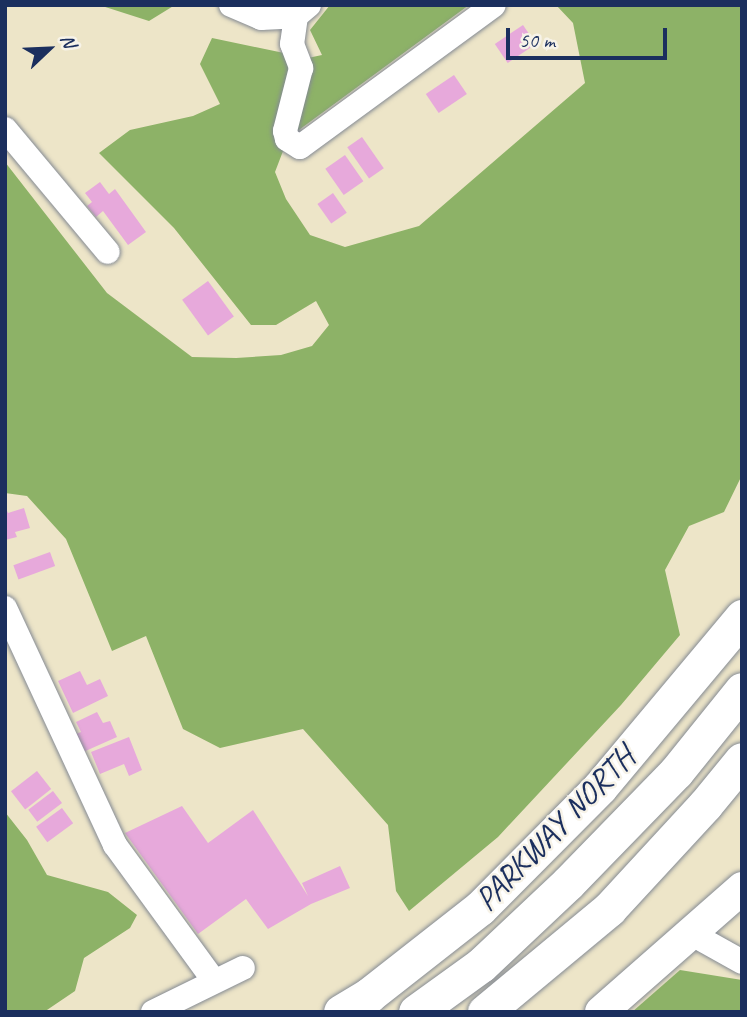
<!DOCTYPE html>
<style>
body{margin:0}
#map{position:relative;width:747px;height:1017px;overflow:hidden;background:#ede5c8;font-family:Caveat,sans-serif}
div>[style]{position:absolute}
[style*='--x']{left:calc(var(--x)*1px);top:calc(var(--y)*1px);width:calc(var(--w)*1px);rotate:calc(var(--a)*1deg)}
.forest>*{inset:0;background:#8db267}
.building>*{inset:0;background:#e7a9db;transform-origin:0 0}
.roads{filter:drop-shadow(0 0 2px #848a93) drop-shadow(0 0 2px #848a93)}
.minor>*{height:24px;margin:-12px;padding:0 12px;transform-origin:12px;border-radius:12px;background:#fff}
.major>*{height:32px;margin:-16px;padding:0 16px;transform-origin:16px;border-radius:16px;background:#fff}
.highway>*{height:35px;margin:-17.5px;padding:0 17.5px;transform-origin:17.5px;border-radius:17.5px;background:#fff}
span{translate:-50% -50%;white-space:nowrap;text-align:center;line-height:1.15;-webkit-text-stroke:5px #f7f3e8;paint-order:stroke}
.street-label{font-size:33px;color:#1b2f5e}
.frame{position:absolute;inset:0;border:7px solid #1b2f5e;pointer-events:none}
.north{position:absolute;left:14px;top:14px;width:70px;height:70px;-webkit-text-stroke:5px #f7f3e8;paint-order:stroke;rotate:67deg;font-size:19px;font-weight:700;line-height:28px;text-align:center;color:#1b2f5e}
.north::after{content:'';display:block;margin:auto;width:24px;height:32px;background:#1b2f5e;clip-path:polygon(50% 0,100% 100%,50% 72%,0 100%)}
.scale{position:absolute;left:506px;top:28px;width:161px;height:32px;box-sizing:border-box;border:4px solid #1b2f5e;border-top:0;padding-left:9px;font-size:21px;line-height:24px;white-space:nowrap;color:#1b2f5e;-webkit-text-stroke:5px #f7f3e8;paint-order:stroke}
</style>
<div id="map">
<div class="forest">
<div style="clip-path:polygon(99px 5px,175px 5px,149px 21px)"></div>
<div style="clip-path:polygon(330px 5px,469px 5px,288px 138px,275px 172px,286px 199px,310px 235px,345px 247px,419px 226px,585px 83px,573px 23px,556px 5px,742px 5px,742px 475px,724px 512px,689px 526px,665px 570px,680px 635px,621px 705px,498px 837px,409px 911px,396px 891px,388px 825px,303px 729px,220px 748px,183px 729px,146px 636px,112px 651px,66px 539px,27px 496px,5px 493px,5px 162px,107px 293px,192px 357px,236px 358px,281px 355px,312px 346px,329px 325px,316px 301px,276px 325px,251px 325px,174px 228px,99px 153px,130px 130px,193px 116px,220px 104px,200px 64px,212px 38px,308px 58px,322px 55px,310px 30px)"></div>
<div style="clip-path:polygon(5px 812px,27px 840px,47px 875px,108px 892px,137px 915px,130px 928px,84px 958px,75px 991px,44px 1012px,5px 1012px)"></div>
<div style="clip-path:polygon(680px 970px,742px 980px,742px 1012px,632px 1012px)"></div>
</div>
<div class="building">
<div style="left:523px;top:25px;width:23px;height:34px;rotate:56deg"></div>
<div style="left:454px;top:75px;width:23px;height:34px;rotate:56deg"></div>
<div style="left:362px;top:137px;width:38px;height:18px;rotate:55deg"></div>
<div style="left:345px;top:155px;width:32px;height:24px;rotate:55deg"></div>
<div style="clip-path:polygon(100px 182px,109px 194px,115px 189px,146px 232px,128px 245px,103px 211px,96px 217px,87px 206px,92px 202px,85px 193px)"></div>
<div style="left:333px;top:193px;width:24px;height:19px;rotate:55deg"></div>
<div style="left:208px;top:281px;width:44px;height:32px;rotate:54deg"></div>
<div style="clip-path:polygon(5px 506px,8px 513px,24px 508px,30px 528px,15px 532px,17px 537px,5px 540px)"></div>
<div style="left:50px;top:552px;width:15px;height:39px;rotate:70deg"></div>
<div style="clip-path:polygon(80px 671px,87px 685px,100px 679px,108px 696px,73px 713px,58px 681px)"></div>
<div style="clip-path:polygon(97px 712px,103px 723px,110px 721px,117px 737px,81px 753px,73px 735px,81px 732px,76px 722px)"></div>
<div style="clip-path:polygon(129px 737px,142px 770px,129px 776px,124px 764px,100px 774px,91px 752px)"></div>
<div style="left:37px;top:771px;width:23px;height:33px;rotate:52deg"></div>
<div style="left:53px;top:791px;width:15px;height:31px;rotate:53deg"></div>
<div style="clip-path:polygon(182px 806px,208px 843px,253px 810px,308px 896px,302px 883px,340px 866px,350px 888px,311px 904px,268px 929px,246px 899px,198px 934px,125px 833px)"></div>
<div style="left:62px;top:808px;width:19px;height:32px;rotate:54deg"></div>
</div>
<div class="roads">
<div class="minor">
<div style="--x:231;--y:5;--w:33;--a:23"></div>
<div style="--x:261;--y:18;--w:35;--a:-3"></div>
<div style="--x:296;--y:16;--w:17;--a:-40"></div>
<div style="--x:296;--y:16;--w:28;--a:98"></div>
<div style="--x:292;--y:44;--w:26;--a:69"></div>
<div style="--x:301;--y:68;--w:65;--a:104.3"></div>
<div style="--x:285;--y:131;--w:8;--a:76"></div>
<div style="--x:287;--y:139;--w:15;--a:32"></div>
<div style="--x:300;--y:147;--w:240;--a:-36.2"></div>
<div style="--x:5;--y:129;--w:160;--a:50.1"></div>
<div style="--x:5;--y:608;--w:261;--a:65.1"></div>
<div style="--x:115;--y:845;--w:168;--a:53.9"></div>
<div style="--x:692;--y:934;--w:57;--a:29.2"></div>
<div style="--x:153;--y:1012;--w:100;--a:-26.1"></div>
</div>
<div class="major">
<div style="--x:601;--y:1012;--w:188;--a:-41.3"></div>
</div>
<div class="highway">
<div style="--x:341;--y:1012;--w:33;--a:-31"></div>
<div style="--x:369;--y:995;--w:141;--a:-38.1"></div>
<div style="--x:480;--y:908;--w:170;--a:-45.2"></div>
<div style="--x:600;--y:787;--w:222;--a:-50.1"></div>
<div style="--x:416;--y:1012;--w:80;--a:-35.9"></div>
<div style="--x:481;--y:965;--w:120;--a:-43.3"></div>
<div style="--x:568;--y:883;--w:155;--a:-45.8"></div>
<div style="--x:676;--y:772;--w:105;--a:-51.2"></div>
<div style="--x:485;--y:1012;--w:161;--a:-39.7"></div>
<div style="--x:609;--y:909;--w:142;--a:-47.3"></div>
<div style="--x:705;--y:805;--w:58;--a:-50.6"></div>
</div>
</div>
<div class="street-label">
<span style="left:555px;top:829px;rotate:-46deg">PARKWAY NORTH</span>
</div>
<div class="frame"></div>
<div class="north">N</div>
<div class="scale">50 m</div>
</div>
